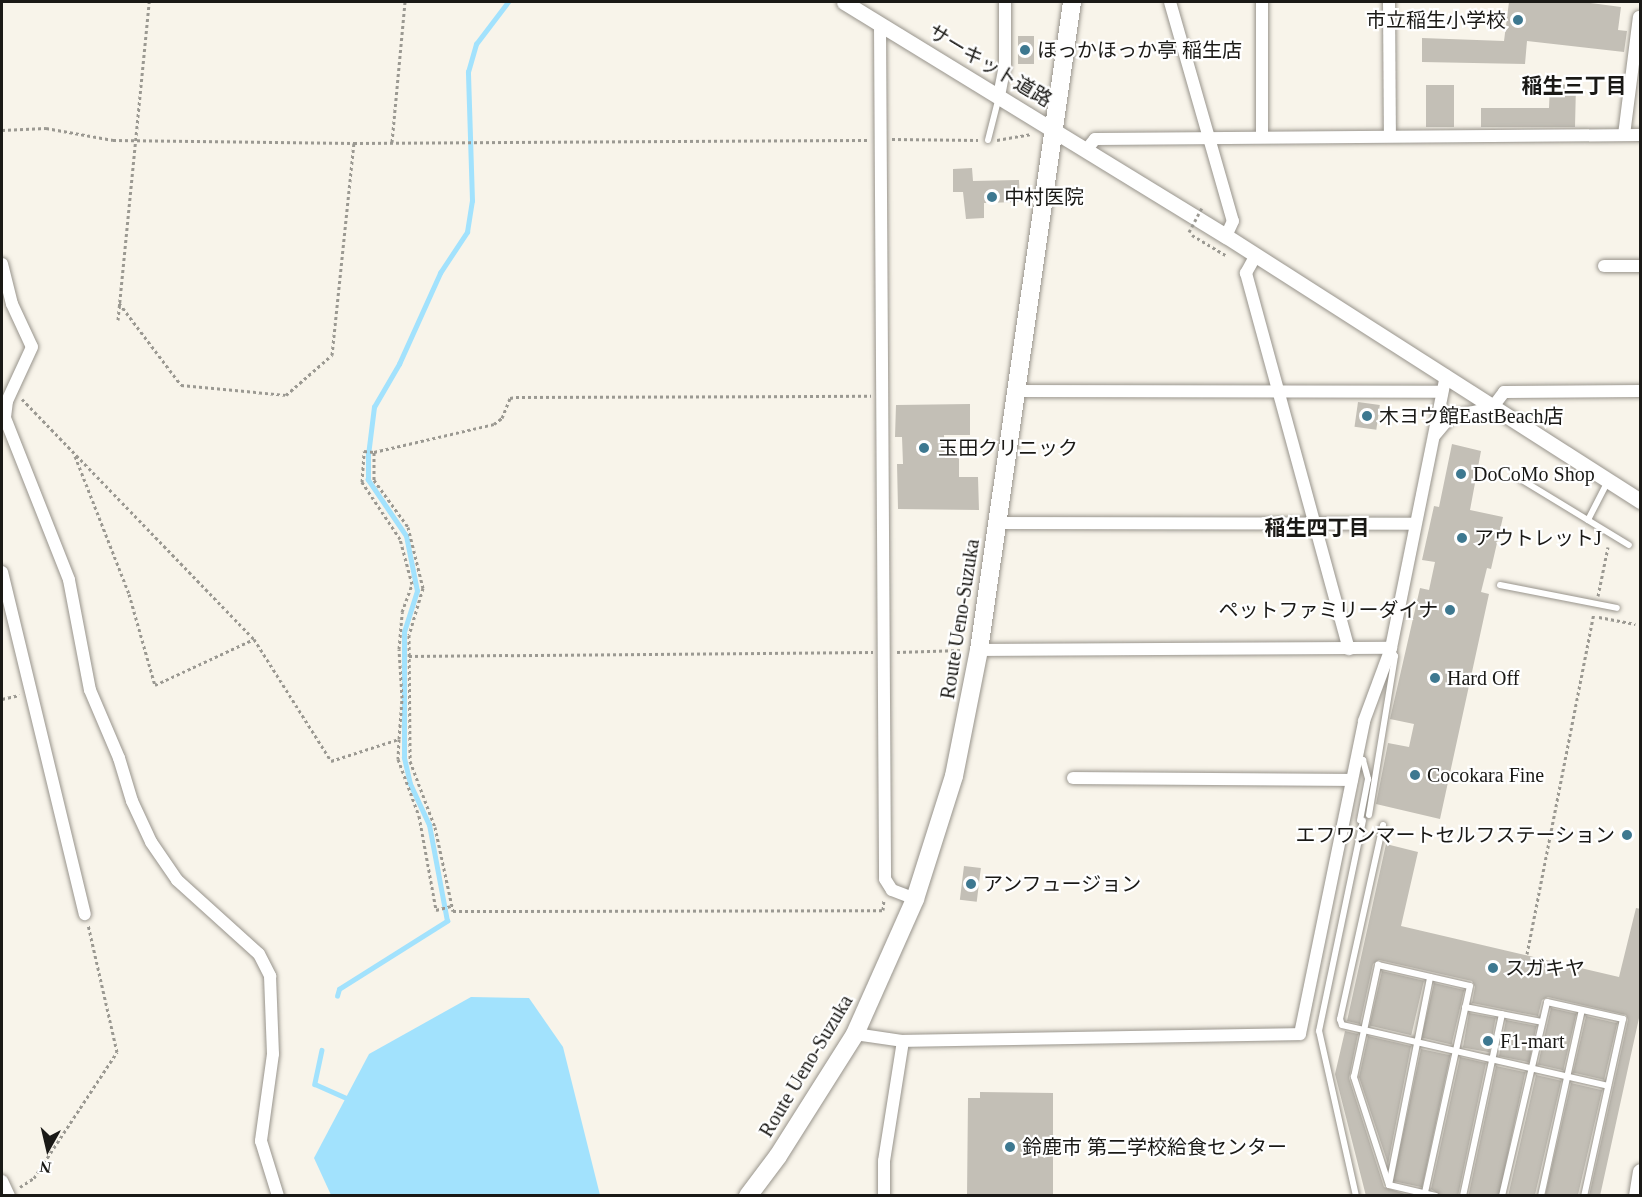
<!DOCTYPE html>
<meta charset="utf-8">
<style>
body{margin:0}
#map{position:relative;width:1642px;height:1197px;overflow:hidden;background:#f8f4ea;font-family:"Times New Roman","Noto Sans JP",serif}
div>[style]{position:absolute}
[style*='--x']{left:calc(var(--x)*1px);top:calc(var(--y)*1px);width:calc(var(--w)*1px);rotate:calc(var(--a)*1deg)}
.water>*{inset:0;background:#a2e2fd}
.stream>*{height:4.5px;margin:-2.25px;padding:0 2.25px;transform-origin:2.25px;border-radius:2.25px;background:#a2e2fd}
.building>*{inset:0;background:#c3bfb6;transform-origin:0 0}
.path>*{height:3px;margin-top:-1.5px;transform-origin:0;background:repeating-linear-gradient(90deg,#9b9992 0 3px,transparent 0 6px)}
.roads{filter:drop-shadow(0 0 2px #98948c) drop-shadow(0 0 2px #98948c)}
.service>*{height:6px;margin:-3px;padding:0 3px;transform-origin:3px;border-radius:3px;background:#fff}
.minor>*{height:12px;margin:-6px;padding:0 6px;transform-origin:6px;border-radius:6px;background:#fff}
.tertiary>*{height:15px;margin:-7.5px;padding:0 7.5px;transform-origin:7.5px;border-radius:7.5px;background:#fff}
.secondary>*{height:18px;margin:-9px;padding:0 9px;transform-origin:9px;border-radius:9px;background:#fff}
.path-bridge>*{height:3px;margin-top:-1.5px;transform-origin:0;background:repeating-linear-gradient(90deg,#9b9992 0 3px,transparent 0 6px)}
.dots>*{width:16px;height:16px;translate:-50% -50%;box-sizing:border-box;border:3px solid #fff;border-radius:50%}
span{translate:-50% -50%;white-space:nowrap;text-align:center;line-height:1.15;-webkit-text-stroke:4.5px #fff;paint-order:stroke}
.poi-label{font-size:20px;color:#1a1916}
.right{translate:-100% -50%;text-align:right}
.left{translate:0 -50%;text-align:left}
.street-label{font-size:20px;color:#1a1916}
.neighbourhood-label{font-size:21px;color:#1a1916;font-weight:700}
.frame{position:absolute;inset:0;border:3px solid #1a1916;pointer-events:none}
.north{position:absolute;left:18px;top:1119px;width:60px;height:60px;-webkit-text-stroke:4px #fff;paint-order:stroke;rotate:188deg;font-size:16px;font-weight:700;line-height:24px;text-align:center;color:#1a1916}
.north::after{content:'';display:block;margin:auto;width:21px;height:27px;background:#1a1916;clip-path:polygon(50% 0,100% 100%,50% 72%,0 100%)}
</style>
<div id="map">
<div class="water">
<div style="clip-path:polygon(471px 997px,529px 998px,563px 1047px,600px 1195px,331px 1195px,314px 1158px,369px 1054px)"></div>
</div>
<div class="stream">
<div style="--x:337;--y:996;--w:7;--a:-74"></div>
<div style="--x:339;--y:989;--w:128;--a:-32.2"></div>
<div style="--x:447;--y:921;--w:98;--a:-100.6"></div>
<div style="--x:429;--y:825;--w:45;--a:-114.9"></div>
<div style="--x:410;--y:784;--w:27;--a:-103"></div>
<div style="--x:404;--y:758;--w:126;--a:-90"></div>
<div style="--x:404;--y:632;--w:43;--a:-72.4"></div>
<div style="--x:417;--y:591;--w:56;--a:-101.3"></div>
<div style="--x:406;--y:536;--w:68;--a:-124.2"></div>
<div style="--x:368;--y:480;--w:25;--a:-90"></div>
<div style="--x:368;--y:455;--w:48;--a:-82.9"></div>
<div style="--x:374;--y:407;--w:50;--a:-59.8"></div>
<div style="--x:399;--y:364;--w:100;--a:-65.7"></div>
<div style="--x:440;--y:273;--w:49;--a:-56.6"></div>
<div style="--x:467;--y:232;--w:31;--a:-81"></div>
<div style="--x:472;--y:201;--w:129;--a:-91.8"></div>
<div style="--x:468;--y:72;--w:29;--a:-74"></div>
<div style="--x:476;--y:44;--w:53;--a:-52.7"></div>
<div style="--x:322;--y:1050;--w:35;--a:102"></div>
<div style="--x:315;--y:1084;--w:34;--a:24"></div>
</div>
<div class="building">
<div style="clip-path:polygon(1509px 2px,1583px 2px,1621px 7px,1618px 30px,1627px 31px,1624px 52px,1527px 41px,1525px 64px,1422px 62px,1422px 38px,1504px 41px)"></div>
<div style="left:1018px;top:36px;width:16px;height:28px"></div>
<div style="clip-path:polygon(1550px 84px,1576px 85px,1575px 127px,1481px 127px,1481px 108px,1549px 108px)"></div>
<div style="left:1426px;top:85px;width:28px;height:42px"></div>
<div style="clip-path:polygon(972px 168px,973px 181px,1019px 180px,1020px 202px,984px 203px,984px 218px,966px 219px,963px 192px,953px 192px,953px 169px)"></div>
<div style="left:1358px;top:402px;width:22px;height:25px;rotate:8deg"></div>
<div style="clip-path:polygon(970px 404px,970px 435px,944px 435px,945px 458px,959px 458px,959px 477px,978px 477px,979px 510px,898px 509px,897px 464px,903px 464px,902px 437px,895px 437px,896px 405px)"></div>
<div style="clip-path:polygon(1452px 444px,1481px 451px,1470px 510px,1503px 517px,1491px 569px,1487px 568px,1481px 592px,1489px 594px,1440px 819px,1376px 804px,1388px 743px,1409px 747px,1414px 724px,1390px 719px,1420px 588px,1429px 590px,1435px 562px,1422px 560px,1434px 506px,1439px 507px)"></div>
<div style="clip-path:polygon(1386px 844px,1418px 852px,1401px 926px,1619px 977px,1636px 908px,1641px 909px,1641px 1009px,1600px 1196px,1589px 1196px,1628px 1020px,1626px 1015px,1548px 997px,1542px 1000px,1538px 1016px,1472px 1003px,1475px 987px,1472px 981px,1379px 960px,1373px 964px,1360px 1024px,1347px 1021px)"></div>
<div style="left:964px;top:866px;width:17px;height:34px;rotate:7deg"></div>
<div style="left:1382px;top:971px;width:43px;height:56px;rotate:13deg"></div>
<div style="left:1434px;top:983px;width:31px;height:56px;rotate:13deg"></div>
<div style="left:1551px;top:1008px;width:26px;height:58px;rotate:13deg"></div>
<div style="left:1469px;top:1013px;width:27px;height:35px;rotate:10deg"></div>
<div style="left:1586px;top:1016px;width:32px;height:58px;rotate:13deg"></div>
<div style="left:1506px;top:1020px;width:31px;height:37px;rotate:11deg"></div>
<div style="clip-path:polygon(1345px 1031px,1358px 1034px,1349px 1078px,1384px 1187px,1411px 1196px,1366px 1196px,1335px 1074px)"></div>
<div style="clip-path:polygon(1368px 1036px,1411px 1046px,1388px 1164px,1359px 1077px)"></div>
<div style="left:1421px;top:1049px;width:30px;height:135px;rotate:12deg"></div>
<div style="clip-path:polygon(1460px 1057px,1486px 1063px,1458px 1196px,1441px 1196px,1431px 1189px)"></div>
<div style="left:1496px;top:1066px;width:30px;height:133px;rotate:12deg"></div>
<div style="left:1536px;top:1075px;width:26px;height:124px;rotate:13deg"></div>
<div style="left:1571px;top:1083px;width:32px;height:116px;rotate:13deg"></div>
<div style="clip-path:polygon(980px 1092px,1053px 1093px,1053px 1196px,967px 1196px,968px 1098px,980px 1098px)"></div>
</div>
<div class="path">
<div style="--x:2;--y:130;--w:44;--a:-2.6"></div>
<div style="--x:46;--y:128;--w:68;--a:10.2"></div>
<div style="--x:113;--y:140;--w:241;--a:0.7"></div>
<div style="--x:354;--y:143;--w:513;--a:-0.34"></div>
<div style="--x:892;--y:139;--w:86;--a:0.7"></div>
<div style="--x:997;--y:140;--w:35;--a:-10"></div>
<div style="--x:392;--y:142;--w:141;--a:-84.7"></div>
<div style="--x:1192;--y:235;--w:39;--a:31"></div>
<div style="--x:119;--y:303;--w:103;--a:52.9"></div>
<div style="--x:181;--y:385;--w:105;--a:5.4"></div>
<div style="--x:286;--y:395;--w:61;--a:-41"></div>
<div style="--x:332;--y:355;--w:213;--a:-84.1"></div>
<div style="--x:118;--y:320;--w:320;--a:-84.4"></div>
<div style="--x:22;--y:399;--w:334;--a:46"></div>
<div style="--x:374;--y:452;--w:28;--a:90"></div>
<div style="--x:374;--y:480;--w:58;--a:54.1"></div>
<div style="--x:408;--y:527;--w:63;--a:76.2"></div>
<div style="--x:423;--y:588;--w:49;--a:106.6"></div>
<div style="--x:409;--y:635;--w:126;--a:89.5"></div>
<div style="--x:410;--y:761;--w:71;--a:69.3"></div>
<div style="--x:435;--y:827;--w:86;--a:77.9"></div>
<div style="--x:453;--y:911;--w:430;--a:-0.1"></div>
<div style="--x:883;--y:910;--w:11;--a:-85"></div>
<div style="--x:75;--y:456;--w:148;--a:68.6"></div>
<div style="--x:129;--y:594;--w:95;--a:74.1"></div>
<div style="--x:155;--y:685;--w:109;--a:-24.9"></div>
<div style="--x:254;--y:639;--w:144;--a:57.7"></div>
<div style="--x:331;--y:761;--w:71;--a:-17.9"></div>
<div style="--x:399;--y:739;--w:41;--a:-85.8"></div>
<div style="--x:402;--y:698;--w:49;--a:-93.5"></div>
<div style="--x:399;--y:649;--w:37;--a:-85"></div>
<div style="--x:402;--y:612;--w:30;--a:-70"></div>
<div style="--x:412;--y:584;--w:47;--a:-104.9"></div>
<div style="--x:400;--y:539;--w:69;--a:-123.7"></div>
<div style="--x:362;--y:482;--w:31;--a:-86"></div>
<div style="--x:364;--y:451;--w:10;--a:6"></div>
<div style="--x:374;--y:452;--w:123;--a:-13.1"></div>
<div style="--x:494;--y:424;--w:10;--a:-37"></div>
<div style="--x:502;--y:418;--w:22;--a:-68"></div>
<div style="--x:510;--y:398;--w:6;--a:-9"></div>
<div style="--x:516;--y:397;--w:355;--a:-0.2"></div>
<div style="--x:1598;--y:596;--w:50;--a:-78.5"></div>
<div style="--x:1599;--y:617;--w:37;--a:11"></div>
<div style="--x:897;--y:652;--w:65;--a:-1.8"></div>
<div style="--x:409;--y:656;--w:464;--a:-0.5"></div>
<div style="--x:2;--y:699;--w:18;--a:-13"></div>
<div style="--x:399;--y:739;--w:20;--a:93"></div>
<div style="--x:398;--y:759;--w:61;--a:69.8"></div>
<div style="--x:419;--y:816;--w:96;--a:79.7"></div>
<div style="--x:436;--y:910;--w:16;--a:-15"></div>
<div style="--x:1527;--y:954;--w:347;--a:-78.9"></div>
<div style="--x:20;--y:1187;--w:17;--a:-33"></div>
<div style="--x:34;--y:1178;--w:151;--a:-56.6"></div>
<div style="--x:117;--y:1052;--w:131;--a:-102.8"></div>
</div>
<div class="roads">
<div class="service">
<div style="--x:988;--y:140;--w:44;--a:-75.7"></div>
<div style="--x:1522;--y:480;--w:125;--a:31.3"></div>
<div style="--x:1588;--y:520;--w:44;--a:-62.9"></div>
<div style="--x:1500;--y:585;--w:119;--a:11.1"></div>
<div style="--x:1357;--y:757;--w:7;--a:27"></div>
<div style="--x:1363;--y:760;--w:20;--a:75"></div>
<div style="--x:1368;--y:779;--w:42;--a:101"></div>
<div style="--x:1369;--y:815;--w:161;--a:-80.7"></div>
<div style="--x:1395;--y:656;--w:6;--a:-121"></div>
<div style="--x:1383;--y:825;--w:199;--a:102.5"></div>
<div style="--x:1340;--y:1019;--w:6;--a:72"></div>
<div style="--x:1342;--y:1025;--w:273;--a:12.9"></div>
<div style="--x:1465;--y:1007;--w:78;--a:11"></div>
<div style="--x:1389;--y:1185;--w:114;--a:-108"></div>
<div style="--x:1354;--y:1077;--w:115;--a:-77.9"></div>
<div style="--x:1378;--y:965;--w:94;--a:12.9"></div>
<div style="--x:1470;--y:986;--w:212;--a:102.3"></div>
<div style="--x:1389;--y:1185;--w:212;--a:-78.8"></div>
<div style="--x:1389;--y:1185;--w:48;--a:13.2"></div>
<div style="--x:1356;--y:1196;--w:169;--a:-102.6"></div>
<div style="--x:1319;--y:1031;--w:215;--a:-78.2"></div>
<div style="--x:1463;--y:1196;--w:186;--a:-77.9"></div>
<div style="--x:1502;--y:1196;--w:199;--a:-76.9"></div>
<div style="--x:1547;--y:1002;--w:78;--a:12.6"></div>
<div style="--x:1623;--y:1019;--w:181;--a:102.4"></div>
<div style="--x:1541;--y:1196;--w:190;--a:-77.6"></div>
</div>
<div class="minor">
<div style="--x:1170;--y:2;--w:228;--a:74"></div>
<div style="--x:1233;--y:221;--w:17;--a:115"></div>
<div style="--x:1262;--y:2;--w:135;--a:90"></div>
<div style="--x:1389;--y:2;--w:133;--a:89.6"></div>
<div style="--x:880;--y:26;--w:853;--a:89.66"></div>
<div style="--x:885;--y:879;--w:13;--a:58"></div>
<div style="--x:892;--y:890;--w:25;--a:21"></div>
<div style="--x:999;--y:96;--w:31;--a:-79"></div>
<div style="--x:1005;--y:66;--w:64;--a:-90"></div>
<div style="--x:1624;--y:135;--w:119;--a:-82.8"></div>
<div style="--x:1087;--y:149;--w:13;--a:-51"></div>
<div style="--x:1095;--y:139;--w:545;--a:-0.42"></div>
<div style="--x:1256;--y:255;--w:21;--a:119"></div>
<div style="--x:1246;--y:273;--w:390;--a:74.7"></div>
<div style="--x:2;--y:264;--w:41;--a:76"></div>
<div style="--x:12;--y:304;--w:47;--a:65.1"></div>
<div style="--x:32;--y:347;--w:60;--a:114.8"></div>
<div style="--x:7;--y:401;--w:17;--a:97"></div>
<div style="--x:5;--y:418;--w:174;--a:68.4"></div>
<div style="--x:69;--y:580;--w:112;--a:79.2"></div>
<div style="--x:90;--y:690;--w:74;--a:66.9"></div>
<div style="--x:119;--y:758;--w:45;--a:73.2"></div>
<div style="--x:132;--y:801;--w:45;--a:65.1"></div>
<div style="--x:151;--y:842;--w:46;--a:55.6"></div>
<div style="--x:177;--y:880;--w:110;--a:42.1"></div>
<div style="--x:259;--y:954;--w:25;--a:63"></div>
<div style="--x:270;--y:976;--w:78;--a:87.8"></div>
<div style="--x:273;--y:1054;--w:88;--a:97.9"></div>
<div style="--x:261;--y:1141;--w:58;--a:72.8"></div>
<div style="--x:1604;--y:266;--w:36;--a:0"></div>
<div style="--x:1016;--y:391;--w:426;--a:0.1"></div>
<div style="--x:1435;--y:435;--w:23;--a:-50"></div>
<div style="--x:1450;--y:417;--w:43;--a:-12.1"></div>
<div style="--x:1492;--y:408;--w:20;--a:-53"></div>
<div style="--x:1504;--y:392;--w:136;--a:-0.4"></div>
<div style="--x:998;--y:523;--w:417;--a:0.1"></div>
<div style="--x:2;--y:572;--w:352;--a:76.4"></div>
<div style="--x:979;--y:650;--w:412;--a:-0.3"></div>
<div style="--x:1073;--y:778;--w:279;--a:0.4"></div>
<div style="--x:855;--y:1034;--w:49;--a:8.3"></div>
<div style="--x:903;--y:1041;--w:121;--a:99"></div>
<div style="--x:884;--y:1161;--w:35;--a:90"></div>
<div style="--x:903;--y:1041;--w:397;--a:-1"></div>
<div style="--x:1300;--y:1034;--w:319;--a:-78.4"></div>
<div style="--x:1364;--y:721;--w:78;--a:-69.7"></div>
<div style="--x:1391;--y:648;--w:278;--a:-78.6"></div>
<div style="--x:2;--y:1181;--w:17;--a:65"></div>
</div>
<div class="tertiary">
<div style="--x:844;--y:2;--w:448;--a:31.5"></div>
<div style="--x:1226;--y:236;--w:492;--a:32.6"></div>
<div style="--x:1636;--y:1196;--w:25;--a:-81"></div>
</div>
<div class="secondary">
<div style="--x:748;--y:1196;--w:50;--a:-53.1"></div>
<div style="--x:778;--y:1156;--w:144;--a:-57.7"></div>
<div style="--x:855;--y:1034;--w:148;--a:-66"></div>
<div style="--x:915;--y:899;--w:129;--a:-72.4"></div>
<div style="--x:954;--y:776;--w:128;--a:-78.8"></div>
<div style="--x:979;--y:650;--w:655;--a:-81.83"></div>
</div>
</div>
<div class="path-bridge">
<div style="--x:1189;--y:232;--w:27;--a:-62"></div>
</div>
<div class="dots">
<div style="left:1518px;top:20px;background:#3d7890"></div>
<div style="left:1025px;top:50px;background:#3d7890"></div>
<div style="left:992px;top:197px;background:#3d7890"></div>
<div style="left:1367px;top:416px;background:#3d7890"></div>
<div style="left:924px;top:448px;background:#3d7890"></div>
<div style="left:1461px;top:474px;background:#3d7890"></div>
<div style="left:1462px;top:538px;background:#3d7890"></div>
<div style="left:1450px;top:610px;background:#3d7890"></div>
<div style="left:1435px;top:678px;background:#3d7890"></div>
<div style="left:1415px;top:775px;background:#3d7890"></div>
<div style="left:1627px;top:835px;background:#3d7890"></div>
<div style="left:971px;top:884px;background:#3d7890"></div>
<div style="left:1493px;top:968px;background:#3d7890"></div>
<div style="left:1488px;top:1041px;background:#3d7890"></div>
<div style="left:1010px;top:1147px;background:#3d7890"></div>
</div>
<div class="poi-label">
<span class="right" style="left:1506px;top:20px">市立稲生小学校</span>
<span class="left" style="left:1037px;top:50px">ほっかほっか亭 稲生店</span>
<span class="left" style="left:1004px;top:197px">中村医院</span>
<span class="left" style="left:1379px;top:416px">木ヨウ館EastBeach店</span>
<span class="left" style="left:938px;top:448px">玉田クリニック</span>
<span class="left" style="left:1473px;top:474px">DoCoMo Shop</span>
<span class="left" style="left:1474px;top:538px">アウトレットJ</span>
<span class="right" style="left:1438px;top:610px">ペットファミリーダイナ</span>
<span class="left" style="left:1447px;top:678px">Hard Off</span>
<span class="left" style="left:1427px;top:775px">Cocokara Fine</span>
<span class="right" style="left:1615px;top:835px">エフワンマートセルフステーション</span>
<span class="left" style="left:983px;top:884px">アンフュージョン</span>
<span class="left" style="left:1505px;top:968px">スガキヤ</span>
<span class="left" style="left:1500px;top:1041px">F1-mart</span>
<span class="left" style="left:1022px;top:1147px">鈴鹿市 第二学校給食センター</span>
</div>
<div class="street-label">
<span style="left:990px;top:66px;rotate:31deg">サーキット道路</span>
<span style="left:960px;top:619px;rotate:-81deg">Route Ueno-Suzuka</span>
<span style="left:806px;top:1066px;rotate:-59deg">Route Ueno-Suzuka</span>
</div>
<div class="neighbourhood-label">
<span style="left:1574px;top:86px">稲生三丁目</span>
<span style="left:1317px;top:528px">稲生四丁目</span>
</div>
<div class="frame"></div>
<div class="north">N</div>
</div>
